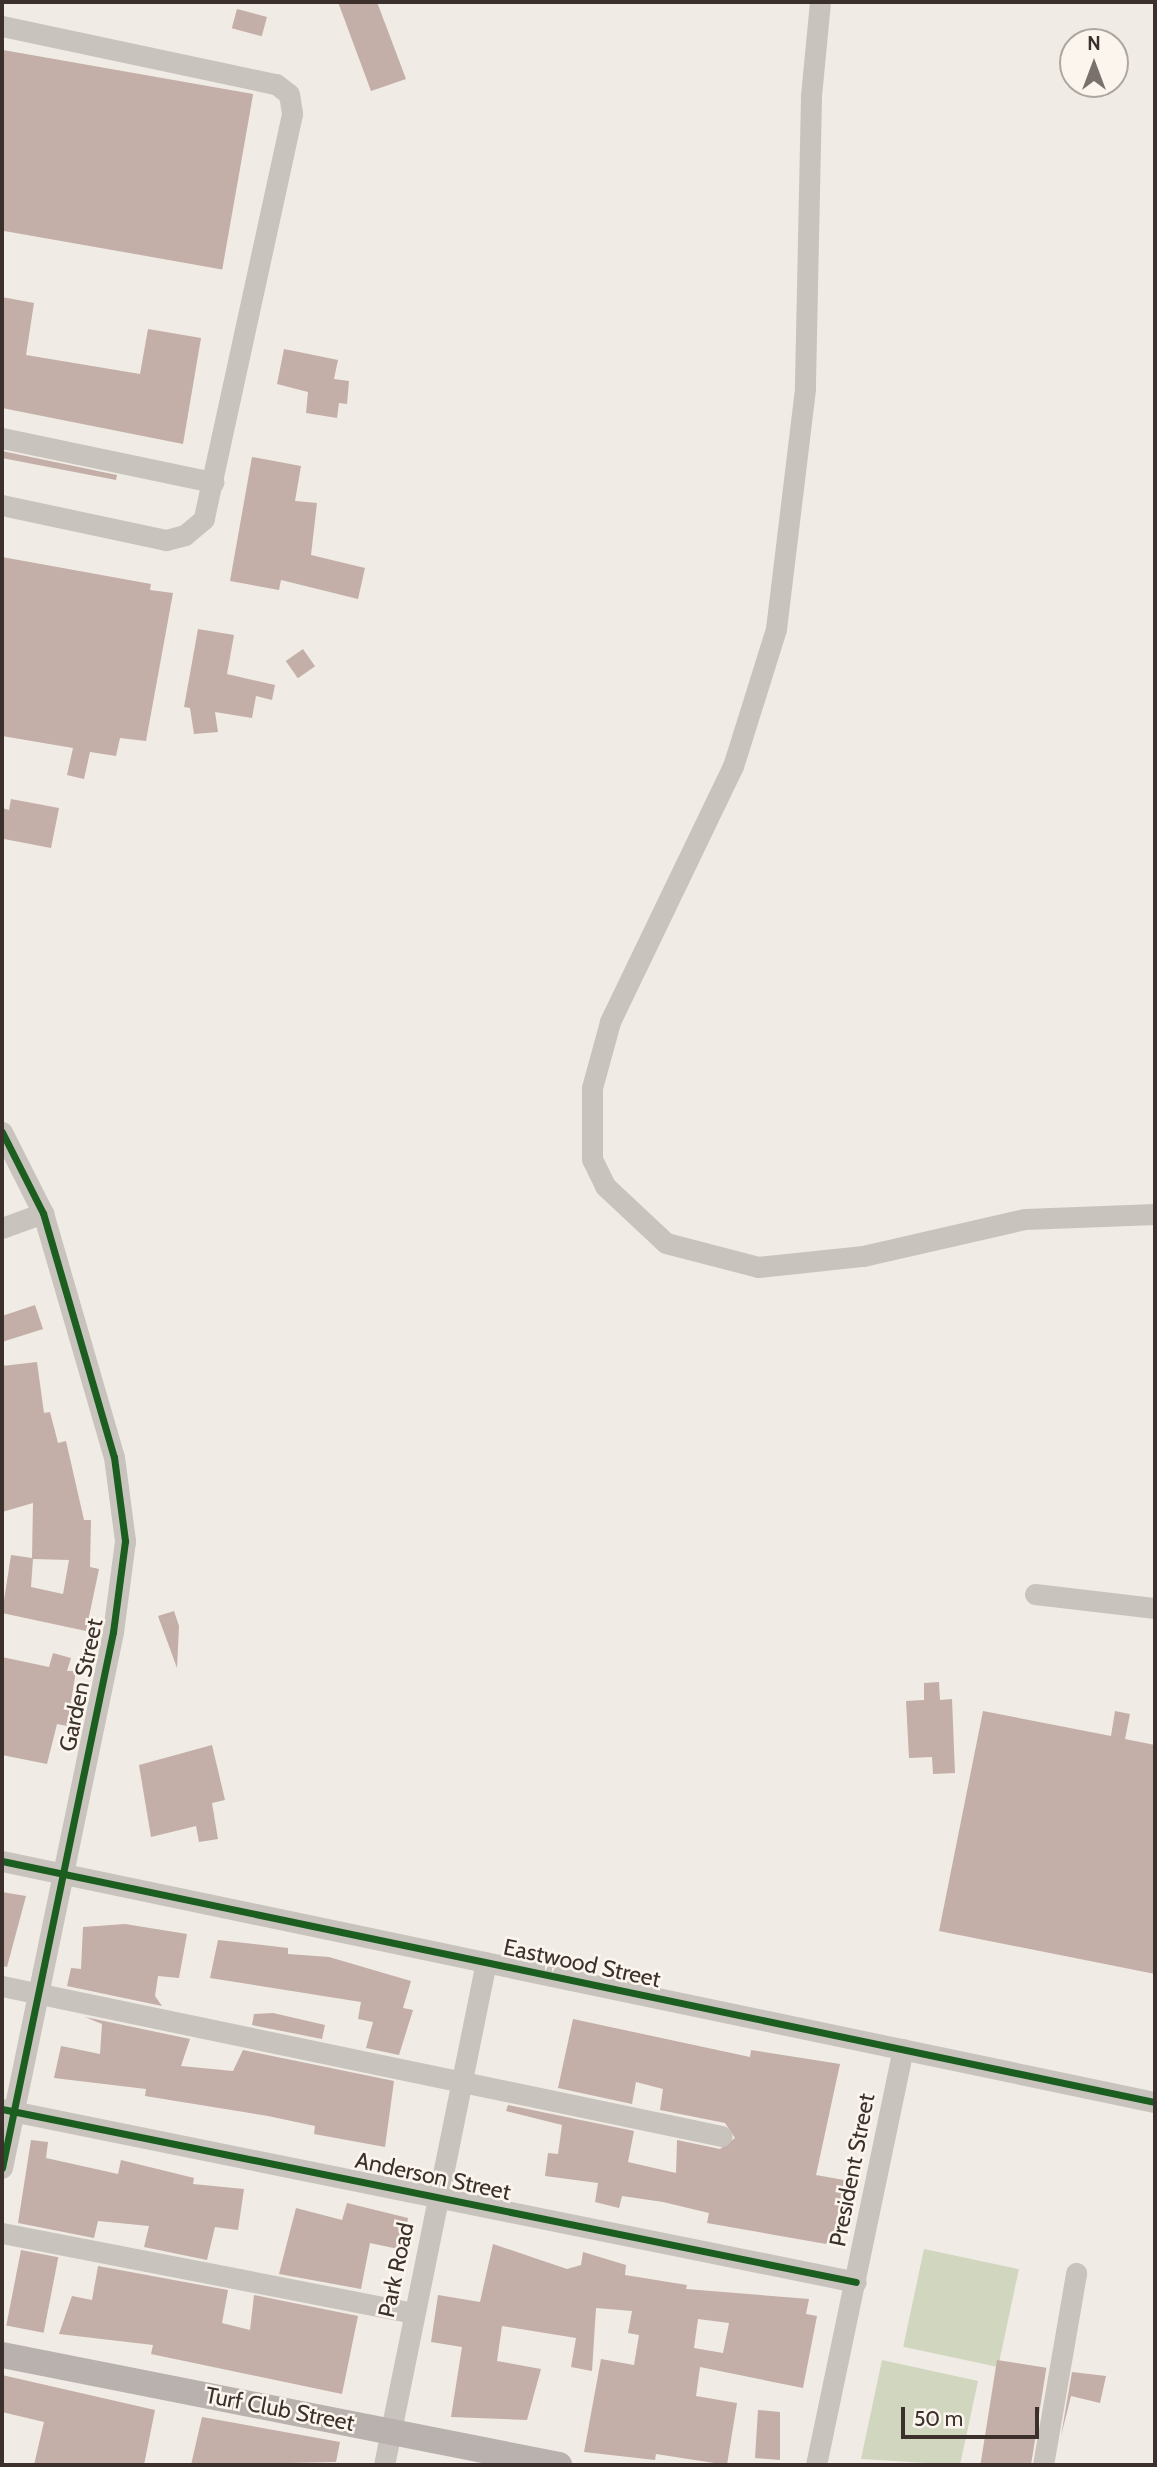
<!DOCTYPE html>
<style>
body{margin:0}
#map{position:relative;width:1157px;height:2467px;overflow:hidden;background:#f0ebe5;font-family:Cabin,sans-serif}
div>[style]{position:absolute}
.green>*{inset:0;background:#d1d6bf;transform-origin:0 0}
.building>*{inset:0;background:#c3afa7;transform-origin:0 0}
.minor>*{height:21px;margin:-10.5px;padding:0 10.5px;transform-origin:10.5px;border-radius:10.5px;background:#c9c3be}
.major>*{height:26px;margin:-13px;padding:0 13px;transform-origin:13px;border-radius:13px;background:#b8b1ad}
.cycleway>*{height:7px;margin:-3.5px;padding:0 3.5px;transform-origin:3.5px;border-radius:3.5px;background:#1b5e20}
span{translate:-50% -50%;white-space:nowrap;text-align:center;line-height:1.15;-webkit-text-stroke:5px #fbf5ee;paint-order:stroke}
.street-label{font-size:23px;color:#3b302b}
.frame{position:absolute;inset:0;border:4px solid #3b302b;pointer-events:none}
.north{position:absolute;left:1059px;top:28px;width:70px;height:70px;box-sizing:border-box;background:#fbf5ee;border:2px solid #aea6a0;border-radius:50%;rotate:0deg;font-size:19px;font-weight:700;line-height:28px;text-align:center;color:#3b302b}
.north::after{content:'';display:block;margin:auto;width:24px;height:32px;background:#7a716c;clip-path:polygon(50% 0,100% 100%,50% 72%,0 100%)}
.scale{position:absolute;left:901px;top:2407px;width:138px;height:32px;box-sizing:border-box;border:4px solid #3b302b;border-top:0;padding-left:9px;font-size:21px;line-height:24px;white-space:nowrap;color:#3b302b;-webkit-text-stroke:5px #fbf5ee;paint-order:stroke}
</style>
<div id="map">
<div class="green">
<i style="left:924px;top:2249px;width:97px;height:100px;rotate:12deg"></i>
<i style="clip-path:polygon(882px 2360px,978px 2381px,960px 2465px,861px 2459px)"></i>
</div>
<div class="building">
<i style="clip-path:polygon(338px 2px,377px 2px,406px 79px,371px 91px)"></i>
<i style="left:237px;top:9px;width:31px;height:20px;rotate:15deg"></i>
<i style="left:3px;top:50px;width:254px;height:178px;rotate:10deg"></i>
<i style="clip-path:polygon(2px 297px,34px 303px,26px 355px,140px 374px,148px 329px,201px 338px,183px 444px,2px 408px)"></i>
<i style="clip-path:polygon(284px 349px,338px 360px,334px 379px,349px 381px,347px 404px,339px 403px,337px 418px,306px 413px,308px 392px,277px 384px)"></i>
<i style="clip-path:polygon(2px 451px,117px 475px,116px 480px,2px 458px)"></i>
<i style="clip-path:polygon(252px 457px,301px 466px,295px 501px,317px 503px,311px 555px,365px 568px,358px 599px,281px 580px,279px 590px,230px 581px)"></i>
<i style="clip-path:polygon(2px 557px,151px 584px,150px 590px,173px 593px,146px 741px,120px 738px,116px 756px,90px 752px,84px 779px,67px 775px,73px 748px,2px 736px)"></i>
<i style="clip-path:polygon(198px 629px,234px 635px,227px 674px,275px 685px,272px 700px,256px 696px,252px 718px,215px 712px,218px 732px,194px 734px,190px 708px,184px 707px)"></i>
<i style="left:303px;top:649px;width:21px;height:21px;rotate:55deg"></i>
<i style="clip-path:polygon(11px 799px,59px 808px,51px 848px,4px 839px,2px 808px,9px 810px)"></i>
<i style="clip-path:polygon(35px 1305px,43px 1329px,2px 1342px,2px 1316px)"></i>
<i style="clip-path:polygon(evenodd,37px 1362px,44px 1413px,50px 1412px,58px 1443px,66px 1441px,84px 1520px,91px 1520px,90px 1567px,99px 1569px,86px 1631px,2px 1613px,11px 1555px,32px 1558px,33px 1503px,2px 1512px,2px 1366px,37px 1362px,33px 1559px,69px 1560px,63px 1594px,31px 1587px,33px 1559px)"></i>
<i style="clip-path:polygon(174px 1611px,179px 1626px,177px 1668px,158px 1616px)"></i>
<i style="clip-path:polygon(53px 1653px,71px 1658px,67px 1671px,76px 1671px,67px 1726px,57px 1724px,47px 1764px,2px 1755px,2px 1657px,49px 1667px)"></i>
<i style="clip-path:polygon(939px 1682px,940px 1700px,952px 1699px,955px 1773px,933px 1774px,932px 1757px,909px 1758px,906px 1701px,924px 1700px,924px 1683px)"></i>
<i style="clip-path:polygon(983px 1711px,1111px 1736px,1115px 1711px,1130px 1714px,1125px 1739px,1155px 1745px,1155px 1974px,939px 1931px)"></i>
<i style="clip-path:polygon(212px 1745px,225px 1800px,212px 1803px,218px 1839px,199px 1842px,196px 1826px,151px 1837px,139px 1765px)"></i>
<i style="clip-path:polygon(2px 1892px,26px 1896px,7px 1967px,2px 1966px)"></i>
<i style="clip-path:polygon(125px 1924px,187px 1934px,179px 1978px,158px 1976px,155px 1996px,162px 2006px,67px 1986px,71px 1968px,81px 1969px,83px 1927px)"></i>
<i style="clip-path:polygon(218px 1940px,288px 1948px,288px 1954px,329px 1957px,411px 1981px,403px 2008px,413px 2010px,399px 2055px,366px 2048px,373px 2022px,358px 2019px,361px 2002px,210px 1978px)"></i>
<i style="clip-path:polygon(273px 2013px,325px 2025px,322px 2039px,252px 2025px,254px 2014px)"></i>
<i style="clip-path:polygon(85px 2017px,190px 2039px,181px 2066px,233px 2071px,243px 2050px,394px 2081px,385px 2147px,314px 2134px,315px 2126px,268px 2116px,145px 2096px,146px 2089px,54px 2078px,61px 2046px,100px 2054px,102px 2024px)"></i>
<i style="clip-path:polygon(573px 2019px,750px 2057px,751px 2050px,840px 2064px,816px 2175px,844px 2180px,832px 2245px,707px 2223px,709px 2213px,663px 2202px,622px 2196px,619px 2208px,595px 2202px,598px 2183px,545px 2176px,548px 2153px,558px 2154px,562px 2125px,506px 2111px,508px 2105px,634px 2131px,628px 2162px,676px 2173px,677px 2140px,720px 2149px,735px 2138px,725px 2123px,660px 2110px,663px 2089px,636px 2082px,632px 2104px,558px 2088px)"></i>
<i style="clip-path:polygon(31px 2140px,48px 2142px,46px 2158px,118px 2174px,121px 2160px,194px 2178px,193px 2184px,244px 2189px,238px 2230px,215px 2227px,207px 2260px,144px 2247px,149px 2226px,98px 2221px,94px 2238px,18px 2223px)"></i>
<i style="clip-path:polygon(347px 2203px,408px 2218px,403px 2250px,370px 2243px,361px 2289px,279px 2274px,296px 2208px,342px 2220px)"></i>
<i style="clip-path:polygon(evenodd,493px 2244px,567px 2269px,581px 2265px,583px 2252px,626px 2265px,625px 2275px,687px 2285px,686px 2289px,809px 2299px,806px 2314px,817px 2316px,803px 2388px,700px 2367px,696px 2396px,737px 2403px,727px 2465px,656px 2454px,655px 2460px,584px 2452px,601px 2359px,634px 2365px,639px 2335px,628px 2333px,632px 2311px,596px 2308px,592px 2371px,571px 2367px,576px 2338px,502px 2326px,497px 2361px,541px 2369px,527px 2420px,451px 2417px,462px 2347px,431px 2342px,438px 2295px,480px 2302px,493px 2244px,698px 2319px,729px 2323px,723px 2353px,694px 2348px,698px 2319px)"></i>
<i style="left:21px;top:2250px;width:38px;height:77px;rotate:11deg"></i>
<i style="clip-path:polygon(98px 2266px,228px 2290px,222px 2323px,250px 2330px,254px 2295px,358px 2316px,342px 2394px,151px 2354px,153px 2345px,59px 2334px,72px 2296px,92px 2300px)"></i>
<i style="left:997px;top:2360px;width:50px;height:106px;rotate:9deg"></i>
<i style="clip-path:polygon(1072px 2372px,1106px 2376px,1100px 2403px,1071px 2396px,1061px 2436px)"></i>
<i style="clip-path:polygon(2px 2375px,155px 2410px,144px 2465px,34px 2465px,44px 2422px,2px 2412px)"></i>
<i style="clip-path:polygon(758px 2410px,780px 2412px,780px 2460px,755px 2458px)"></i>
<i style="clip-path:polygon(202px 2417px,340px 2442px,336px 2462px,191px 2465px)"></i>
</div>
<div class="minor">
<i style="left:820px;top:2px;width:94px;rotate:95.5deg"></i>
<i style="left:811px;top:96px;width:293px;rotate:91.2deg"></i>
<i style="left:805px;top:389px;width:242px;rotate:96.9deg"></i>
<i style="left:776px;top:629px;width:144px;rotate:107.4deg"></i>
<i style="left:733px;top:766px;width:284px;rotate:115.7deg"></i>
<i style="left:610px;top:1022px;width:68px;rotate:105.3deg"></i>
<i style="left:592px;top:1088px;width:71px;rotate:90deg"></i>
<i style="left:592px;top:1159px;width:30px;rotate:64deg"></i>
<i style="left:605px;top:1186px;width:83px;rotate:43.1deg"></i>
<i style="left:666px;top:1243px;width:95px;rotate:14.6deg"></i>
<i style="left:758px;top:1267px;width:106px;rotate:-6deg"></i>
<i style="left:863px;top:1256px;width:166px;rotate:-12.9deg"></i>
<i style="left:1025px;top:1219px;width:130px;rotate:-2.2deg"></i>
<i style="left:2px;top:26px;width:280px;rotate:12deg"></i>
<i style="left:276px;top:84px;width:16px;rotate:38deg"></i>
<i style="left:289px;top:94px;width:20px;rotate:81deg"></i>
<i style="left:292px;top:114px;width:414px;rotate:102.3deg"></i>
<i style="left:204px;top:519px;width:25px;rotate:140deg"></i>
<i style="left:185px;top:535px;width:20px;rotate:165deg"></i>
<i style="left:166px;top:540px;width:168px;rotate:-168deg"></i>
<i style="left:2px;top:438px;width:216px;rotate:11.8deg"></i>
<i style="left:2px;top:1132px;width:91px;rotate:63.2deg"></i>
<i style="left:43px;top:1213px;width:254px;rotate:73.8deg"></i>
<i style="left:114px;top:1457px;width:85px;rotate:82.5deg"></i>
<i style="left:125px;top:1541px;width:92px;rotate:97.5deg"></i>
<i style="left:113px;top:1632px;width:547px;rotate:101.7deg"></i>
<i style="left:2px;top:1228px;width:44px;rotate:-20.1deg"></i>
<i style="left:1035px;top:1594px;width:121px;rotate:6.7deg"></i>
<i style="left:2px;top:1861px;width:1178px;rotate:11.81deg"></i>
<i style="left:2px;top:1986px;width:735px;rotate:11.77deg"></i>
<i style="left:2px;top:2109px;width:871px;rotate:11.45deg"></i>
<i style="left:2px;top:2233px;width:419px;rotate:11deg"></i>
<i style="left:384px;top:2465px;width:513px;rotate:-78.54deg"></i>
<i style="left:816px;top:2465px;width:425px;rotate:-78.2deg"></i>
<i style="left:1043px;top:2465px;width:195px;rotate:-80.2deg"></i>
</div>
<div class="major">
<i style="left:2px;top:2355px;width:568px;rotate:11.17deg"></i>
</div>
<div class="cycleway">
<i style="left:2px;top:1132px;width:91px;rotate:63.2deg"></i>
<i style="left:43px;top:1213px;width:254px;rotate:73.8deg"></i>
<i style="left:114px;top:1457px;width:85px;rotate:82.5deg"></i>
<i style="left:125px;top:1541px;width:92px;rotate:97.5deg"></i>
<i style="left:113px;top:1632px;width:547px;rotate:101.7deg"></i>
<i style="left:2px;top:1861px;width:1178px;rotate:11.81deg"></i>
<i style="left:2px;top:2109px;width:871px;rotate:11.45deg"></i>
</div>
<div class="street-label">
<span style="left:81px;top:1685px;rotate:-78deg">Garden Street</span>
<span style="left:582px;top:1963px;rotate:12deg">Eastwood Street</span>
<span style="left:852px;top:2170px;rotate:-79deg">President Street</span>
<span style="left:433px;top:2176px;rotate:12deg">Anderson Street</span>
<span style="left:396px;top:2270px;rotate:-78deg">Park Road</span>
<span style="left:280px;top:2409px;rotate:11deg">Turf Club Street</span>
</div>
<div class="frame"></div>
<div class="north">N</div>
<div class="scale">50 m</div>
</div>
